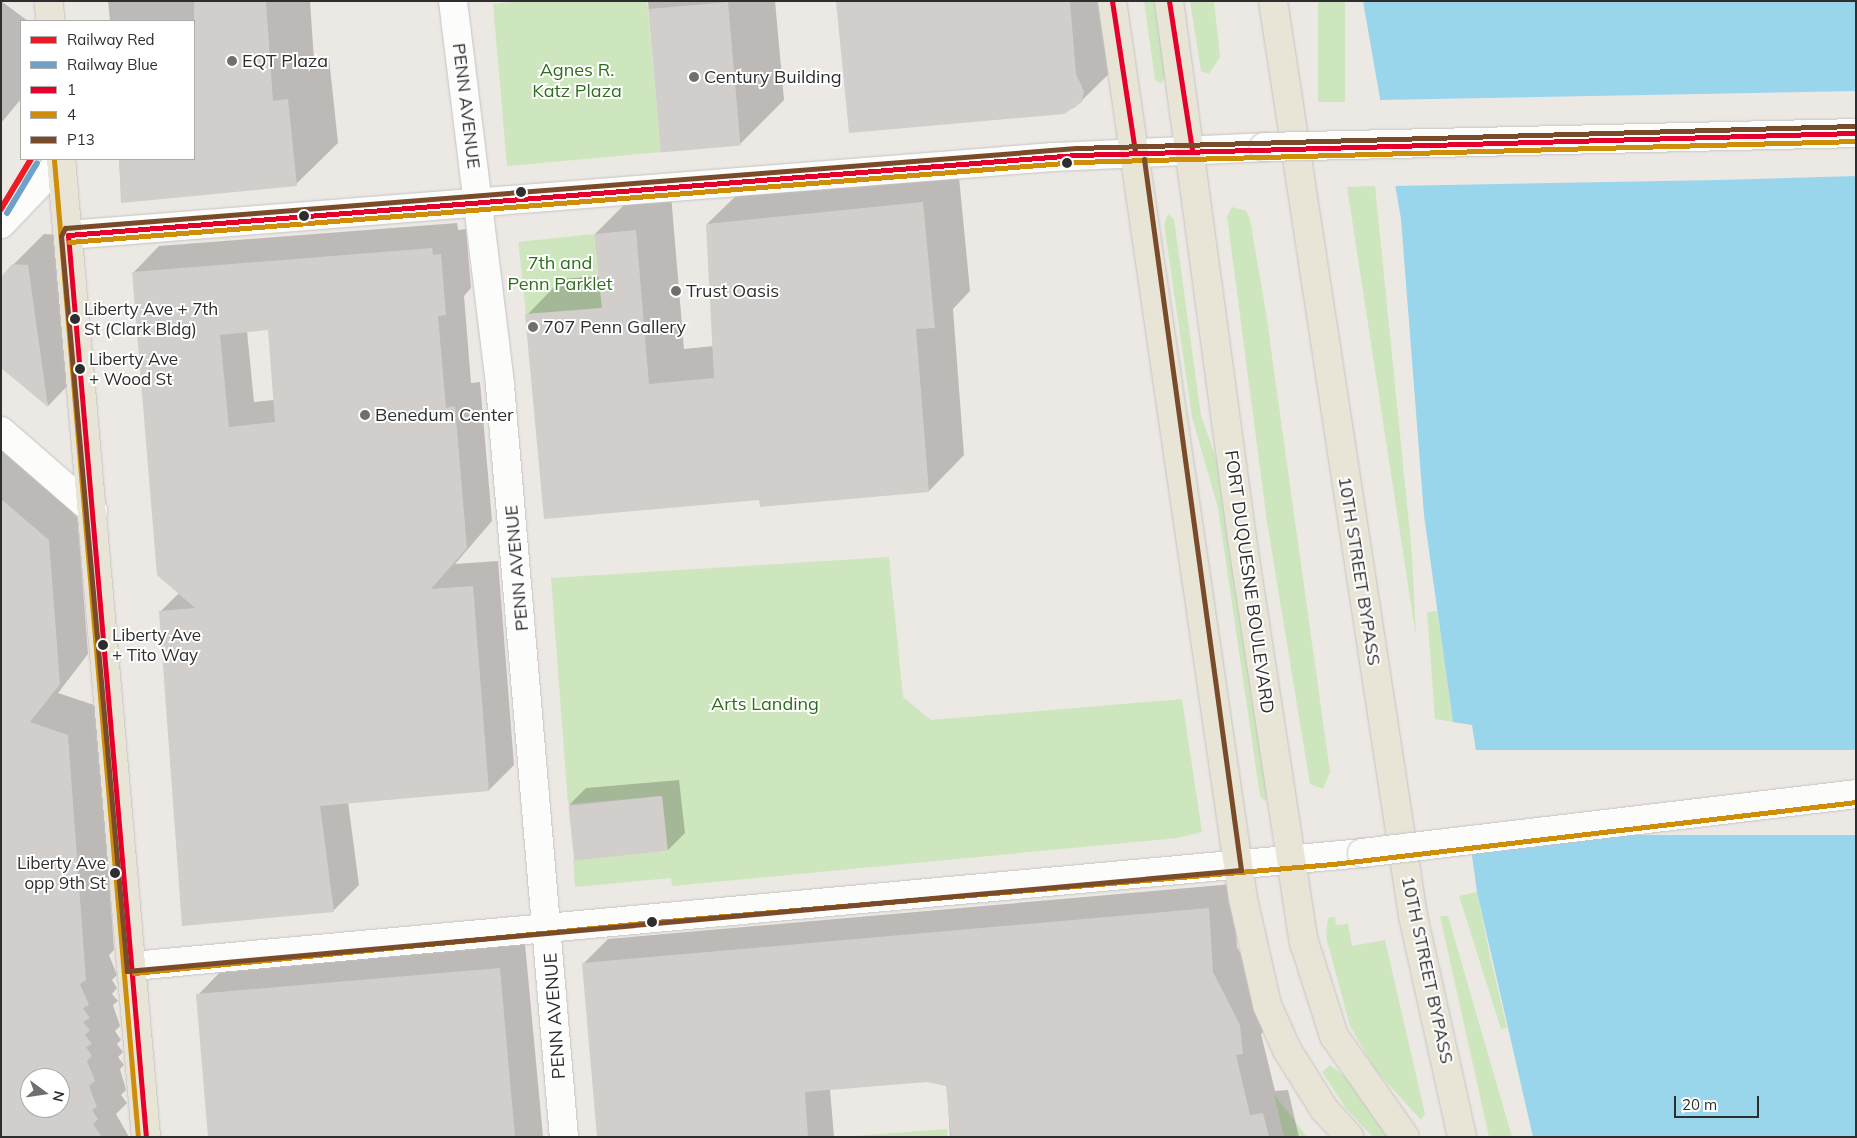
<!DOCTYPE html>
<style>
body{margin:0}
#map{position:relative;width:1857px;height:1138px;overflow:hidden;background:#ece8e4;font-family:Mulish,sans-serif}
div>[style]{position:absolute}
.green>*{inset:0;background:#cee6be;transform-origin:0 0}
.water>*{inset:0;background:#99d6ec}
.pier>*{inset:0;background:#ece8e4;transform-origin:0 0}
.shadow>*{inset:0;background:#0003}
.building>*{inset:0;background:#d1cecb;transform-origin:0 0}
.roads{filter:drop-shadow(0 0 1px #c5c4c5) drop-shadow(0 0 1px #c5c4c5)}
.secondary>*{height:28px;margin:-14px;padding:0 14px;transform-origin:14px;border-radius:14px;background:#fcfcfb}
.primary>*{height:28px;margin:-14px;padding:0 14px;transform-origin:14px;border-radius:14px;background:#e8e4d6}
.bridges{filter:drop-shadow(0 0 1px #c5c4c5) drop-shadow(0 0 1px #c5c4c5)}
.secondary-bridge>*{height:28px;margin:-14px;padding:0 14px;transform-origin:14px;border-radius:14px;background:#fcfcfb}
.bus-1>*{height:5px;margin:-2.5px;padding:0 2.5px;transform-origin:2.5px;border-radius:2.5px;background:#e4002b}
.bus-2>*{height:5px;margin:-2.5px;padding:0 2.5px;transform-origin:2.5px;border-radius:2.5px;background:#cf8e09}
.bus-3>*{height:5px;margin:-2.5px;padding:0 2.5px;transform-origin:2.5px;border-radius:2.5px;background:#7a4b2a}
.rail-1>*{height:6px;margin:-3px;padding:0 3px;transform-origin:3px;border-radius:3px;background:#ec1b24}
.rail-2>*{height:6px;margin:-3px;padding:0 3px;transform-origin:3px;border-radius:3px;background:#6ca2c9}
.dots>*{width:14px;height:14px;translate:-50% -50%;box-sizing:border-box;border:2px solid #fff;border-radius:50%}
span{translate:-50% -50%;white-space:nowrap;text-align:center;line-height:1.15;-webkit-text-stroke:4px #fff;paint-order:stroke}
.bus-label{font-size:17px;color:#2e2e2e}
.left{translate:0 -50%;text-align:left}
.right{translate:-100% -50%;text-align:right}
.poi-label{font-size:18px;color:#2e2e2e}
.park-label{font-size:18px;color:#2c6e1b}
.street-label{font-size:18px;color:#2e2e2e}
.frame{position:absolute;inset:0;border:2px solid #2e2e2e;pointer-events:none}
.legend{position:absolute;left:20px;top:20px;width:175px;height:140px;box-sizing:border-box;background:#fff;border:1px solid #ababab;margin:0;padding:6px 9px;list-style:none;font-size:15px;color:#2e2e2e}
.legend li{display:flex;align-items:center;gap:10px;height:25px}
.legend b{width:25px;border:1px solid #ababab}
.north{position:absolute;left:20px;top:1068px;width:50px;height:50px;box-sizing:border-box;background:#fff;border:1px solid #ababab;border-radius:50%;rotate:104deg;font-size:14px;font-weight:700;line-height:20px;text-align:center;color:#2e2e2e}
.north::after{content:'';display:block;margin:auto;width:18px;height:22px;background:#706f6e;clip-path:polygon(50% 0,100% 100%,50% 72%,0 100%)}
.scale{position:absolute;left:1674px;top:1096px;width:85px;height:22px;box-sizing:border-box;border:2px solid #2e2e2e;border-top:0;padding-left:6px;font-size:15px;line-height:18px;white-space:nowrap;color:#2e2e2e;-webkit-text-stroke:4px #fff;paint-order:stroke}
</style>
<div id="map">
<div class="green">
<i style="clip-path:polygon(517px 1px,647px 1px,661px 152px,507px 166px,493px 4px)"></i>
<i style="clip-path:polygon(1144px 1px,1154px 1px,1165px 76px,1161px 84px,1155px 80px)"></i>
<i style="clip-path:polygon(1190px 1px,1214px 1px,1220px 57px,1209px 74px,1201px 71px)"></i>
<i style="left:1318px;top:1px;width:27px;height:101px"></i>
<i style="clip-path:polygon(1375px 186px,1412px 554px,1416px 637px,1347px 187px)"></i>
<i style="clip-path:polygon(1232px 207px,1246px 211px,1250px 219px,1266px 313px,1330px 772px,1323px 789px,1310px 784px,1267px 522px,1227px 216px)"></i>
<i style="clip-path:polygon(1168px 214px,1174px 219px,1201px 416px,1222px 475px,1269px 798px,1265px 801px,1260px 796px,1218px 508px,1192px 417px,1164px 224px)"></i>
<i style="left:594px;top:234px;width:74px;height:76px;rotate:84deg"></i>
<i style="clip-path:polygon(889px 557px,903px 697px,931px 720px,1182px 699px,1202px 832px,1178px 838px,672px 886px,671px 878px,575px 887px,573px 859px,668px 851px,662px 796px,568px 804px,551px 578px)"></i>
<i style="clip-path:polygon(1437px 611px,1445px 664px,1453px 722px,1435px 719px,1427px 612px)"></i>
<i style="clip-path:polygon(1477px 892px,1490px 956px,1507px 1028px,1501px 1029px,1459px 896px)"></i>
<i style="clip-path:polygon(1440px 916px,1448px 916px,1512px 1137px,1489px 1137px)"></i>
<i style="clip-path:polygon(1335px 917px,1336px 925px,1348px 924px,1352px 946px,1385px 940px,1425px 1114px,1421px 1120px,1376px 1071px,1350px 1026px,1326px 937px,1328px 918px)"></i>
<i style="clip-path:polygon(1330px 1065px,1346px 1077px,1393px 1137px,1373px 1137px,1347px 1110px,1322px 1072px)"></i>
<i style="clip-path:polygon(1274px 1094px,1307px 1137px,1284px 1137px)"></i>
<i style="clip-path:polygon(947px 1129px,948px 1137px,853px 1136px)"></i>
</div>
<div class="water">
<i style="clip-path:polygon(1363px 1px,1856px 1px,1856px 1137px,1533px 1137px,1477px 892px,1460px 767px,1478px 764px,1472px 725px,1453px 722px,1424px 515px,1401px 219px)"></i>
</div>
<div class="pier">
<i style="clip-path:polygon(1856px 91px,1856px 176px,1719px 180px,1393px 186px,1380px 100px)"></i>
<i style="left:1856px;top:750px;width:85px;height:398px;rotate:90deg"></i>
</div>
<div class="shadow">
<i style="clip-path:polygon(1px 1px,28px 21px,21px 21px,21px 99px,1px 123px)"></i>
<i style="clip-path:polygon(108px 1px,310px 1px,314px 60px,329px 58px,338px 143px,296px 184px,122px 202px,119px 159px,194px 159px,194px 21px,110px 21px)"></i>
<i style="clip-path:polygon(648px 1px,775px 1px,784px 100px,740px 144px,662px 151px)"></i>
<i style="clip-path:polygon(839px 1px,1117px 1px,1118px 65px,1074px 108px,850px 132px)"></i>
<i style="clip-path:polygon(958px 167px,970px 291px,953px 309px,964px 455px,929px 491px,761px 499px,527px 315px,562px 279px,600px 276px,595px 234px,631px 198px,671px 195px,684px 349px,714px 346px,707px 224px,743px 189px)"></i>
<i style="clip-path:polygon(evenodd,457px 223px,458px 230px,466px 229px,471px 288px,464px 296px,471px 383px,480px 382px,492px 521px,455px 564px,498px 561px,514px 765px,489px 790px,348px 802px,359px 885px,333px 911px,160px 612px,179px 593px,134px 272px,159px 246px,457px 223px,269px 329px,274px 400px,254px 402px,247px 331px,269px 329px)"></i>
<i style="clip-path:polygon(44px 234px,59px 235px,78px 375px,48px 406px,13px 265px)"></i>
<i style="clip-path:polygon(evenodd,1px 446px,77px 511px,88px 654px,58px 693px,97px 706px,114px 950px,109px 955px,117px 975px,112px 980px,117px 988px,112px 994px,118px 1001px,113px 1005px,120px 1026px,115px 1031px,121px 1040px,117px 1044px,123px 1052px,118px 1057px,124px 1065px,120px 1069px,126px 1090px,121px 1095px,127px 1103px,116px 1114px,129px 1137px,1px 1137px,1px 446px,30px 1078px,60px 1078px,60px 1108px,30px 1108px,30px 1078px)"></i>
<i style="clip-path:polygon(679px 780px,685px 833px,668px 850px,569px 805px,586px 788px)"></i>
<i style="clip-path:polygon(1233px 884px,1237px 947px,1262px 992px,1267px 1028px,1261px 1034px,1275px 1091px,1288px 1090px,1299px 1137px,950px 1137px,947px 1085px,927px 1081px,830px 1089px,834px 1137px,598px 1137px,583px 964px,608px 939px)"></i>
<i style="clip-path:polygon(525px 944px,543px 1137px,209px 1137px,198px 995px,222px 970px)"></i>
</div>
<div class="building">
<i style="clip-path:polygon(194px 1px,266px 1px,273px 101px,288px 99px,297px 186px,121px 203px,119px 159px,194px 159px)"></i>
<i style="clip-path:polygon(836px 1px,1070px 1px,1076px 74px,1084px 91px,1082px 102px,1064px 114px,849px 133px)"></i>
<i style="left:728px;top:2px;width:144px;height:80px;rotate:85deg"></i>
<i style="clip-path:polygon(923px 202px,935px 328px,916px 329px,929px 492px,760px 507px,759px 500px,544px 519px,525px 314px,602px 308px,594px 234px,636px 230px,649px 384px,714px 378px,706px 224px)"></i>
<i style="clip-path:polygon(evenodd,432px 248px,433px 255px,441px 254px,446px 315px,438px 316px,446px 408px,455px 406px,467px 548px,431px 589px,473px 586px,489px 791px,320px 806px,334px 912px,182px 926px,159px 611px,195px 608px,157px 575px,132px 272px,432px 248px,268px 330px,275px 422px,229px 427px,220px 335px,268px 330px)"></i>
<i style="clip-path:polygon(12px 264px,28px 265px,48px 407px,1px 368px,1px 277px)"></i>
<i style="clip-path:polygon(evenodd,1px 499px,49px 540px,60px 684px,30px 722px,68px 735px,86px 980px,80px 984px,89px 1005px,83px 1008px,90px 1018px,83px 1022px,90px 1030px,85px 1035px,92px 1044px,86px 1047px,92px 1056px,87px 1061px,95px 1081px,89px 1086px,97px 1107px,92px 1110px,98px 1119px,93px 1124px,102px 1137px,1px 1137px,1px 499px,30px 1078px,60px 1078px,60px 1108px,30px 1108px,30px 1078px)"></i>
<i style="left:662px;top:796px;width:55px;height:94px;rotate:84deg"></i>
<i style="clip-path:polygon(1209px 908px,1213px 972px,1240px 1025px,1243px 1054px,1236px 1055px,1250px 1115px,1263px 1113px,1269px 1137px,951px 1137px,946px 1086px,927px 1082px,805px 1092px,808px 1137px,597px 1137px,582px 963px)"></i>
<i style="clip-path:polygon(500px 968px,515px 1137px,208px 1137px,196px 994px)"></i>
</div>
<div class="roads">
<div class="secondary">
<i style="left:453px;top:1px;width:387px;rotate:83deg"></i>
<i style="left:500px;top:385px;width:755px;rotate:85.14deg"></i>
<i style="left:1px;top:224px;width:87px;rotate:-46.4deg"></i>
<i style="left:68px;top:235px;width:988px;rotate:-4.53deg"></i>
<i style="left:1053px;top:157px;width:211px;rotate:-2.7deg"></i>
<i style="left:1px;top:431px;width:122px;rotate:41deg"></i>
<i style="left:133px;top:966px;width:1234px;rotate:-5.25deg"></i>
</div>
<div class="primary">
<i style="left:49px;top:1px;width:20px;rotate:87deg"></i>
<i style="left:1112px;top:1px;width:908px;rotate:81.7deg"></i>
<i style="left:1243px;top:899px;width:109px;rotate:77.2deg"></i>
<i style="left:1267px;top:1005px;width:49px;rotate:66deg"></i>
<i style="left:1287px;top:1050px;width:70px;rotate:57.9deg"></i>
<i style="left:1324px;top:1109px;width:38px;rotate:48deg"></i>
<i style="left:1169px;top:1px;width:543px;rotate:82.27deg"></i>
<i style="left:1242px;top:539px;width:408px;rotate:81.3deg"></i>
<i style="left:1304px;top:942px;width:99px;rotate:72.3deg"></i>
<i style="left:1334px;top:1036px;width:123px;rotate:54.9deg"></i>
<i style="left:1273px;top:1px;width:926px;rotate:81.3deg"></i>
<i style="left:1413px;top:916px;width:226px;rotate:77.5deg"></i>
<i style="left:61px;top:159px;width:982px;rotate:85.03deg"></i>
</div>
</div>
<div class="bridges">
<div class="secondary-bridge">
<i style="left:1264px;top:147px;width:592px;rotate:-1.35deg"></i>
<i style="left:1362px;top:853px;width:498px;rotate:-6.8deg"></i>
</div>
</div>
<div class="bus-1">
<i style="left:1112px;top:1px;width:153px;rotate:81.3deg"></i>
<i style="left:1169px;top:1px;width:151px;rotate:81.2deg"></i>
<i style="left:68px;top:235px;width:1011px;rotate:-4.54deg"></i>
<i style="left:1076px;top:155px;width:780px;rotate:-1.62deg"></i>
<i style="left:68px;top:235px;width:905px;rotate:85.06deg"></i>
</div>
<div class="bus-2">
<i style="left:54px;top:160px;width:981px;rotate:85.09deg"></i>
<i style="left:69px;top:242px;width:1010px;rotate:-4.54deg"></i>
<i style="left:1076px;top:162px;width:780px;rotate:-1.54deg"></i>
<i style="left:134px;top:973px;width:511px;rotate:-5.61deg"></i>
<i style="left:643px;top:923px;width:693px;rotate:-4.89deg"></i>
<i style="left:1333px;top:864px;width:527px;rotate:-6.76deg"></i>
</div>
<div class="bus-3">
<i style="left:1144px;top:159px;width:718px;rotate:82.23deg"></i>
<i style="left:1241px;top:870px;width:1119px;rotate:174.82deg"></i>
<i style="left:127px;top:971px;width:738px;rotate:-95.13deg"></i>
<i style="left:61px;top:236px;width:9px;rotate:-63deg"></i>
<i style="left:65px;top:228px;width:1014px;rotate:-4.52deg"></i>
<i style="left:1076px;top:148px;width:780px;rotate:-1.62deg"></i>
</div>
<div class="rail-1">
<i style="left:1px;top:209px;width:58px;rotate:-59deg"></i>
</div>
<div class="rail-2">
<i style="left:7px;top:213px;width:58px;rotate:-59deg"></i>
</div>
<div class="dots">
<i style="left:232px;top:61px;background:#706f6e"></i>
<i style="left:694px;top:77px;background:#706f6e"></i>
<i style="left:1067px;top:163px;background:#2e2e2e"></i>
<i style="left:521px;top:192px;background:#2e2e2e"></i>
<i style="left:304px;top:216px;background:#2e2e2e"></i>
<i style="left:676px;top:291px;background:#706f6e"></i>
<i style="left:75px;top:319px;background:#2e2e2e"></i>
<i style="left:533px;top:327px;background:#706f6e"></i>
<i style="left:80px;top:369px;background:#2e2e2e"></i>
<i style="left:365px;top:415px;background:#706f6e"></i>
<i style="left:103px;top:645px;background:#2e2e2e"></i>
<i style="left:115px;top:873px;background:#2e2e2e"></i>
<i style="left:652px;top:922px;background:#2e2e2e"></i>
</div>
<div class="bus-label">
<span class="left" style="left:84px;top:319px">Liberty Ave + 7th<br>St (Clark Bldg)</span>
<span class="left" style="left:89px;top:369px">Liberty Ave<br>+ Wood St</span>
<span class="left" style="left:112px;top:645px">Liberty Ave<br>+ Tito Way</span>
<span class="right" style="left:106px;top:873px">Liberty Ave<br>opp 9th St</span>
</div>
<div class="poi-label">
<span class="left" style="left:242px;top:61px">EQT Plaza</span>
<span class="left" style="left:704px;top:77px">Century Building</span>
<span class="left" style="left:686px;top:291px">Trust Oasis</span>
<span class="left" style="left:543px;top:327px">707 Penn Gallery</span>
<span class="left" style="left:375px;top:415px">Benedum Center</span>
</div>
<div class="park-label">
<span style="left:577px;top:81px">Agnes R.<br>Katz Plaza</span>
<span style="left:560px;top:274px">7th and<br>Penn Parklet</span>
<span style="left:765px;top:704px">Arts Landing</span>
</div>
<div class="street-label">
<span style="left:466px;top:106px;rotate:83deg">PENN AVENUE</span>
<span style="left:517px;top:568px;rotate:-95deg">PENN AVENUE</span>
<span style="left:1359px;top:571px;rotate:81deg">10TH STREET BYPASS</span>
<span style="left:1249px;top:582px;rotate:82deg">FORT DUQUESNE BOULEVARD</span>
<span style="left:1427px;top:970px;rotate:78deg">10TH STREET BYPASS</span>
<span style="left:555px;top:1016px;rotate:-94deg">PENN AVENUE</span>
</div>
<div class="frame"></div>
<ul class="legend">
<li><b style="height:6px;background:#ec1b24"></b>Railway Red</li>
<li><b style="height:6px;background:#6ca2c9"></b>Railway Blue</li>
<li><b style="height:6px;background:#e4002b"></b>1</li>
<li><b style="height:6px;background:#cf8e09"></b>4</li>
<li><b style="height:6px;background:#7a4b2a"></b>P13</li>
</ul>
<div class="north">N</div>
<div class="scale">20 m</div>
</div>
